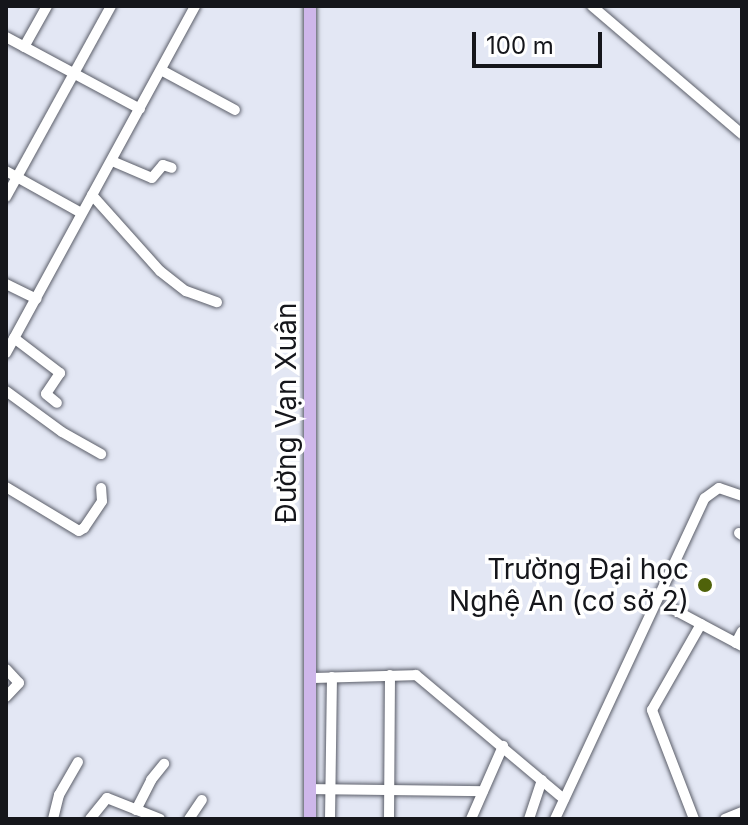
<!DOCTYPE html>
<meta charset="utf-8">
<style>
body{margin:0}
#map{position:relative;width:748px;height:825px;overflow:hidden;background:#e3e7f4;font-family:Inter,sans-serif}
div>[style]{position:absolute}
.roads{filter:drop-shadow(0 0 2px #5b5e69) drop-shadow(0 0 2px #5b5e69)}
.minor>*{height:10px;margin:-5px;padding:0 5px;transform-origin:5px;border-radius:5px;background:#fff}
.major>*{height:12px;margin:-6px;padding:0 6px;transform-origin:6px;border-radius:6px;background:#ceb7ea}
.dots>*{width:22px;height:22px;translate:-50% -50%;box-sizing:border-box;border:4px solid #fff;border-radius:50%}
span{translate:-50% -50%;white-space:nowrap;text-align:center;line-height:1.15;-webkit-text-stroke:7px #fff;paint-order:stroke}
.street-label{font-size:28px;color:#15161b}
.poi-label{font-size:28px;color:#15161b}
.right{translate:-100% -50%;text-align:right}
.frame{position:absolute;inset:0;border:8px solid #15161b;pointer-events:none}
.scale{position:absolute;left:472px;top:32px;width:130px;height:36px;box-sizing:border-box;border:4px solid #15161b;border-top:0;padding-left:10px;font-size:24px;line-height:28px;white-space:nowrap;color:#15161b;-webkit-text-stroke:6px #fff;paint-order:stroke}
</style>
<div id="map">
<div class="roads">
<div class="minor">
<i style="left:592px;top:6px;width:197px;rotate:40.5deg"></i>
<i style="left:6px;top:37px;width:152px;rotate:28.2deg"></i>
<i style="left:24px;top:47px;width:47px;rotate:-60.7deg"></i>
<i style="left:161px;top:70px;width:84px;rotate:28.4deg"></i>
<i style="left:112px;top:161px;width:43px;rotate:23deg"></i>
<i style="left:152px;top:178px;width:17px;rotate:-50deg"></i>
<i style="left:163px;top:165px;width:9px;rotate:18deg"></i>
<i style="left:6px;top:171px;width:86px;rotate:29.2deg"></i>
<i style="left:92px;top:195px;width:102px;rotate:48.2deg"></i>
<i style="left:160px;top:271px;width:33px;rotate:38deg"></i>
<i style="left:186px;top:291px;width:33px;rotate:20deg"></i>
<i style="left:6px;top:197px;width:218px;rotate:-61.2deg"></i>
<i style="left:6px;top:284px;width:34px;rotate:26deg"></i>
<i style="left:14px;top:338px;width:58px;rotate:37.3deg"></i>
<i style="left:60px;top:373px;width:25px;rotate:124deg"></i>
<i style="left:46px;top:394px;width:14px;rotate:39deg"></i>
<i style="left:6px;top:353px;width:395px;rotate:-61.4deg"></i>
<i style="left:6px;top:391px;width:69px;rotate:36.2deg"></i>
<i style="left:62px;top:432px;width:45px;rotate:29.4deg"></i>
<i style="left:6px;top:487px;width:85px;rotate:31.1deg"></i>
<i style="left:79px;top:531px;width:6px;rotate:-31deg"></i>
<i style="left:84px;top:528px;width:32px;rotate:-56deg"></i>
<i style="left:102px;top:501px;width:13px;rotate:-94deg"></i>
<i style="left:739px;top:533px;width:4px;rotate:34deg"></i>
<i style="left:669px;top:607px;width:83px;rotate:28.1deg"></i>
<i style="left:736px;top:643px;width:13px;rotate:-63deg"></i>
<i style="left:6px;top:669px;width:19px;rotate:47deg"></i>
<i style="left:19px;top:683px;width:19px;rotate:133deg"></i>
<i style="left:310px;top:678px;width:106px;rotate:-1.6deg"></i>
<i style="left:416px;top:675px;width:193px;rotate:40deg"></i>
<i style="left:310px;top:789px;width:173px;rotate:0.7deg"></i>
<i style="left:136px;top:810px;width:34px;rotate:-63deg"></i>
<i style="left:151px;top:780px;width:21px;rotate:-51deg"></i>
<i style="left:53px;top:819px;width:25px;rotate:-76deg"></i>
<i style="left:59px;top:795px;width:38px;rotate:-60deg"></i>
<i style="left:90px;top:819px;width:27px;rotate:-51deg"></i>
<i style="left:107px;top:798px;width:57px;rotate:21.6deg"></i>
<i style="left:189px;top:819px;width:23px;rotate:-56deg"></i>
<i style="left:330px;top:819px;width:142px;rotate:-89.2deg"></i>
<i style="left:389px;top:819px;width:144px;rotate:-89.6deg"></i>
<i style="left:471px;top:819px;width:80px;rotate:-66.3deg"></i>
<i style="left:529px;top:819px;width:41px;rotate:-71.6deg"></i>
<i style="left:555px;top:819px;width:354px;rotate:-65deg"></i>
<i style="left:705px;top:498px;width:17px;rotate:-36deg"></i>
<i style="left:719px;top:488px;width:24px;rotate:19deg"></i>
<i style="left:694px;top:819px;width:117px;rotate:-111.1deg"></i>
<i style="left:652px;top:710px;width:99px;rotate:-60.3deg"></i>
<i style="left:725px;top:819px;width:18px;rotate:-22deg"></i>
</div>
<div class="major">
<i style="left:310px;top:6px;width:813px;rotate:90deg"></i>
</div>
</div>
<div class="dots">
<i style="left:705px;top:585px;background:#4f620a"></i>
</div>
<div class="street-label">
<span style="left:286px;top:413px;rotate:-90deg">Đường Vạn Xuân</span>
</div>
<div class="poi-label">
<span class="right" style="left:689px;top:585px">Trường Đại học<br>Nghệ An (cơ sở 2)</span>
</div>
<div class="frame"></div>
<div class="scale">100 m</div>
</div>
